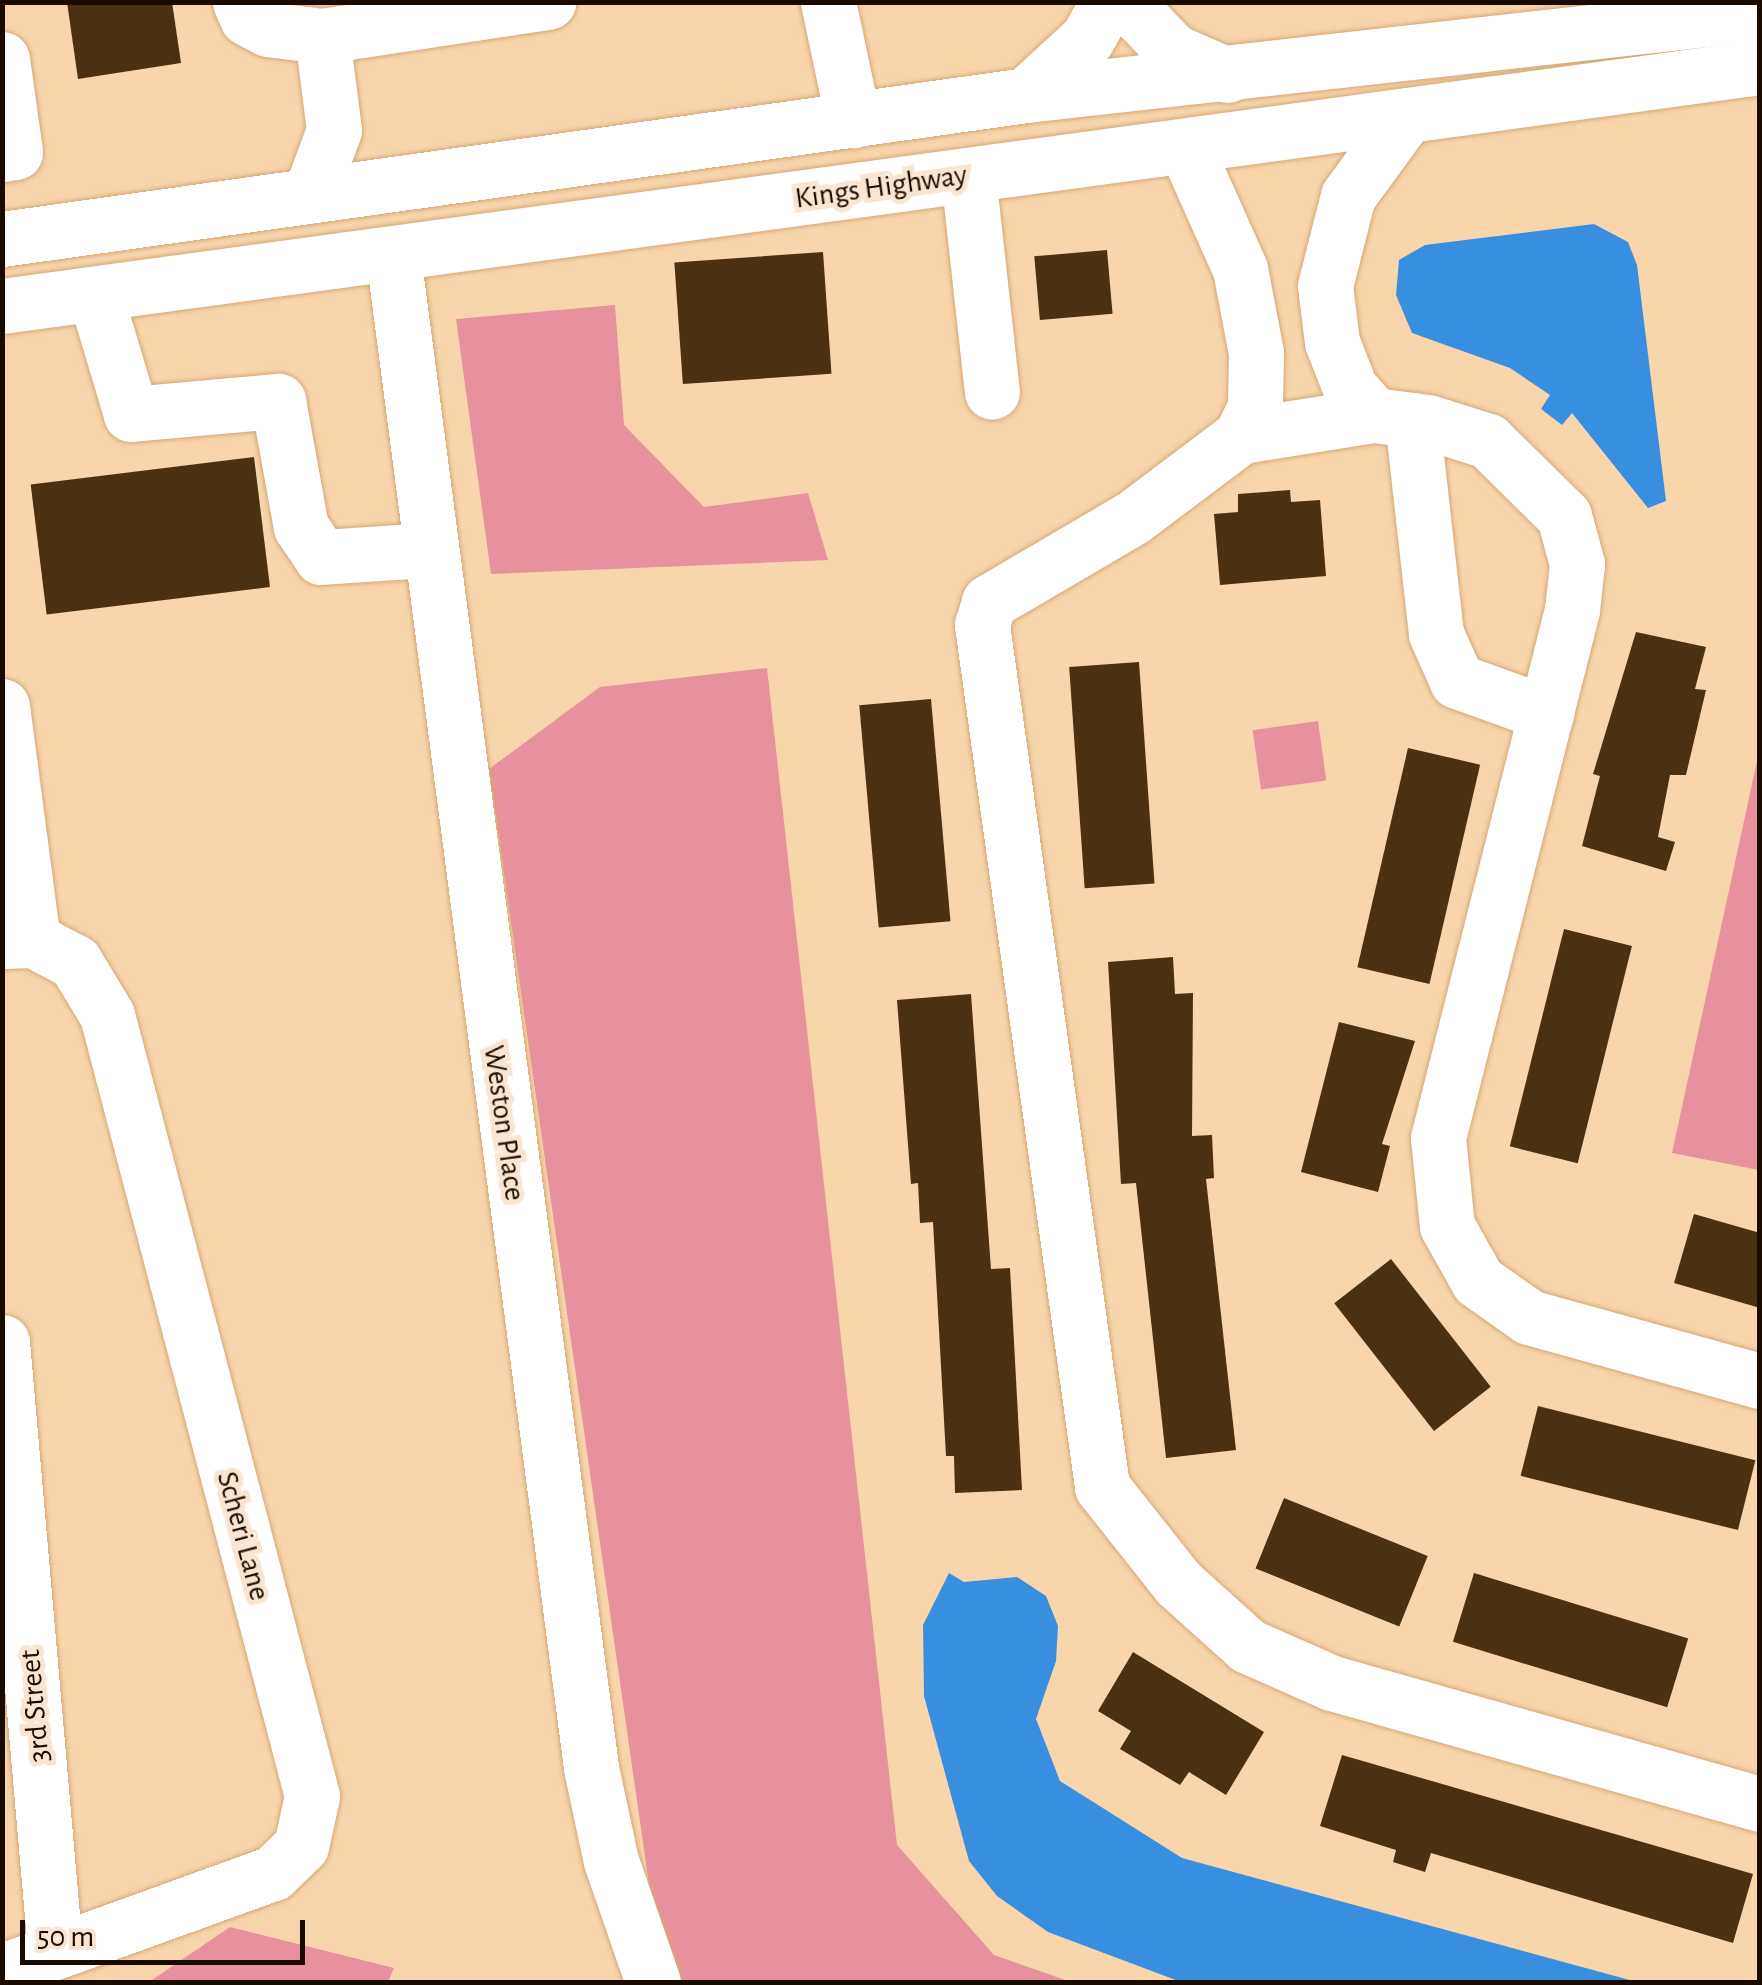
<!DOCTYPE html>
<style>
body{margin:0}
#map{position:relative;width:1762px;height:1985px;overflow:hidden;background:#f9d5ac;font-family:"Alegreya Sans",sans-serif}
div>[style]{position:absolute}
.green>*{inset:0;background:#e8919e;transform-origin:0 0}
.water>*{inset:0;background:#388fe0}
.building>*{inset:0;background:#4a3110;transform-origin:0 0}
.roads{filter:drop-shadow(0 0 2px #d4a876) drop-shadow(0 0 2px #d4a876)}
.minor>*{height:55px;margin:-27.5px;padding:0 27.5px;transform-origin:27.5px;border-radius:27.5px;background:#fff}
.major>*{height:55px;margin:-27.5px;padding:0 27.5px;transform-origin:27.5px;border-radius:27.5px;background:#fff}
span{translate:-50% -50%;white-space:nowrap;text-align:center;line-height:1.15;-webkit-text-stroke:10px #f8e6d2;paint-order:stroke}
.street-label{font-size:30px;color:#1a0b00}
.frame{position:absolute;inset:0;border:5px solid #1a0b00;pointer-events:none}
.scale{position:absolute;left:20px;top:1920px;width:285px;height:45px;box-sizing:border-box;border:5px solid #1a0b00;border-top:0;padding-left:12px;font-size:30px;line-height:35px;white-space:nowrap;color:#1a0b00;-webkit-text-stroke:8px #f8e6d2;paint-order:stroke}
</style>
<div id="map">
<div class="green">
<i style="clip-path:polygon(615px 305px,624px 425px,704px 507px,808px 493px,828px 560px,491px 574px,456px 319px)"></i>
<i style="clip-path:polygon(767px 668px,897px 1845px,994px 1955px,1071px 1982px,663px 1982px,489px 769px,600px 687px)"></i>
<i style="left:1318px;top:721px;width:60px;height:66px;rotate:82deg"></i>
<i style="clip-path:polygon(1759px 752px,1759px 1170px,1672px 1153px)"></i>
<i style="clip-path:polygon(230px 1927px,394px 1968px,388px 1982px,149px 1982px)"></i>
</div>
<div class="water">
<i style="clip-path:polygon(1594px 224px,1628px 242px,1637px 265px,1666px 501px,1648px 508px,1572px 413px,1562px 425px,1541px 409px,1550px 395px,1510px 368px,1412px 333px,1396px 295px,1399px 260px,1425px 245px)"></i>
<i style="clip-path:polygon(949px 1573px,964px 1582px,1017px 1577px,1046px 1596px,1058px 1626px,1056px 1661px,1036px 1719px,1060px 1781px,1182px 1858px,1637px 1982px,1181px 1982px,1048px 1932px,997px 1896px,969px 1861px,924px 1696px,923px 1625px)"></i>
</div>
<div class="building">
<i style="clip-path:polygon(67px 2px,172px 2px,181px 63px,78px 79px)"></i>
<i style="left:1107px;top:250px;width:64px;height:73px;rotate:85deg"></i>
<i style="left:823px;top:252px;width:122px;height:149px;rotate:86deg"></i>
<i style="left:254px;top:457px;width:131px;height:225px;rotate:83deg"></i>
<i style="clip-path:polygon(1290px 490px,1291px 502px,1320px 500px,1326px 576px,1220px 585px,1214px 514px,1238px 512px,1238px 494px)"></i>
<i style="clip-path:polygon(1636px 632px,1706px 647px,1695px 689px,1706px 690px,1686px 775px,1670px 775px,1658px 837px,1675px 842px,1666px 871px,1582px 846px,1600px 776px,1593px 774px)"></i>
<i style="left:1139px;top:662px;width:222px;height:70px;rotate:86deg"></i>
<i style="left:931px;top:699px;width:223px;height:72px;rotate:85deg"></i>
<i style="left:1408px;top:748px;width:74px;height:225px;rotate:13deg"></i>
<i style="left:1564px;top:929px;width:70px;height:224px;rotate:14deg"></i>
<i style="clip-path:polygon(1173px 957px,1175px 994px,1193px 993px,1192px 1136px,1212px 1135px,1214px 1178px,1206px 1179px,1236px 1450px,1166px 1458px,1136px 1183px,1121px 1184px,1108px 962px)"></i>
<i style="clip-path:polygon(971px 994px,991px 1269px,1010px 1268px,1022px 1490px,955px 1493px,954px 1456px,946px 1456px,933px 1222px,920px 1223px,918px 1183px,911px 1184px,897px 1000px)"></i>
<i style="clip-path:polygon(1339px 1022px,1415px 1041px,1382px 1144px,1390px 1146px,1378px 1192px,1301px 1172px)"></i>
<i style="clip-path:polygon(1694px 1214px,1760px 1233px,1760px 1308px,1674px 1283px)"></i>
<i style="left:1391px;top:1259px;width:162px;height:72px;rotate:52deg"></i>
<i style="left:1538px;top:1406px;width:224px;height:72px;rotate:14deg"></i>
<i style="left:1284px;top:1498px;width:155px;height:76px;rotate:22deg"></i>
<i style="left:1474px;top:1573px;width:224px;height:72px;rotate:17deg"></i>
<i style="clip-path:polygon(1133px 1652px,1264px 1732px,1226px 1795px,1189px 1772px,1180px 1785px,1120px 1749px,1131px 1731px,1098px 1711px)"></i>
<i style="clip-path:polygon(1342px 1755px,1753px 1874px,1733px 1943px,1431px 1853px,1425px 1872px,1393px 1862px,1396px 1850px,1320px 1826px)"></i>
</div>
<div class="roads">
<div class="minor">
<i style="left:240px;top:2px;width:17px;rotate:66deg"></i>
<i style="left:247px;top:18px;width:24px;rotate:28deg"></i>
<i style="left:268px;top:29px;width:54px;rotate:7.4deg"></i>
<i style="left:322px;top:36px;width:229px;rotate:-8.6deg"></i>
<i style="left:828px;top:2px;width:121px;rotate:78deg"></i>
<i style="left:1126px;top:2px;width:68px;rotate:46.2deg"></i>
<i style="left:1173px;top:51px;width:59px;rotate:24deg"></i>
<i style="left:2px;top:59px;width:94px;rotate:82deg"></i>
<i style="left:15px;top:152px;width:13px;rotate:171deg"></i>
<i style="left:1026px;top:95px;width:83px;rotate:-42.6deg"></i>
<i style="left:1087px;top:39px;width:43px;rotate:-60.4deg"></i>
<i style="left:1185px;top:146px;width:135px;rotate:65.9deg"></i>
<i style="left:1240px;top:269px;width:86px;rotate:79.2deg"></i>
<i style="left:1256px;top:353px;width:54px;rotate:91.1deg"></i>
<i style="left:1255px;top:407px;width:32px;rotate:116deg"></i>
<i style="left:1241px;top:436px;width:136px;rotate:143deg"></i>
<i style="left:1132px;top:518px;width:166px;rotate:149.6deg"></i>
<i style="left:989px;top:602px;width:24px;rotate:107deg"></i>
<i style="left:982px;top:625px;width:870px;rotate:82.07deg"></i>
<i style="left:1102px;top:1487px;width:122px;rotate:51.6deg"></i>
<i style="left:1178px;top:1583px;width:94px;rotate:42deg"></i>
<i style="left:1248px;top:1646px;width:92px;rotate:23.8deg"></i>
<i style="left:1332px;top:1683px;width:445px;rotate:15.8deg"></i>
<i style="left:968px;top:175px;width:218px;rotate:83.7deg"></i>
<i style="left:310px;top:195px;width:69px;rotate:-69.7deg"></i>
<i style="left:334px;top:130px;width:95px;rotate:-97.3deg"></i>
<i style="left:393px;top:255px;width:1526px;rotate:82.54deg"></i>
<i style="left:591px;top:1768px;width:95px;rotate:77.9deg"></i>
<i style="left:611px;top:1861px;width:128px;rotate:70.9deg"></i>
<i style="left:95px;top:294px;width:125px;rotate:73.3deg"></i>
<i style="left:131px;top:414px;width:148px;rotate:-5.1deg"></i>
<i style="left:278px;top:401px;width:128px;rotate:79.7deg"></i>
<i style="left:301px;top:527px;width:36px;rotate:56deg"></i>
<i style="left:321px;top:557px;width:106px;rotate:-3.8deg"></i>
<i style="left:1374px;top:415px;width:36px;rotate:-132deg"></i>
<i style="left:1350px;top:388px;width:49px;rotate:-111.4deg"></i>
<i style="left:1332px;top:342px;width:56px;rotate:-97.1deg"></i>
<i style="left:1325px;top:286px;width:93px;rotate:-75.7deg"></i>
<i style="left:1348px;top:196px;width:100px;rotate:-53.9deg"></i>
<i style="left:1412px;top:420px;width:215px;rotate:83.6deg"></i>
<i style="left:1436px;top:634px;width:51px;rotate:65.9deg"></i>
<i style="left:1457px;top:681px;width:95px;rotate:19.8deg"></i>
<i style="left:1241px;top:436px;width:135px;rotate:-9deg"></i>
<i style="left:1374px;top:415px;width:54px;rotate:7.4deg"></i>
<i style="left:1428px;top:422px;width:63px;rotate:17.6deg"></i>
<i style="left:1488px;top:441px;width:107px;rotate:44.6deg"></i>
<i style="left:1564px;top:516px;width:50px;rotate:74.8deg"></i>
<i style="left:1577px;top:564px;width:46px;rotate:96.2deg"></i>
<i style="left:1572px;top:610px;width:545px;rotate:104.24deg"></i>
<i style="left:1438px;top:1138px;width:88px;rotate:84.2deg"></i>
<i style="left:1447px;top:1226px;width:63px;rotate:60.6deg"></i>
<i style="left:1478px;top:1281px;width:62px;rotate:35.2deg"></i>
<i style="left:1529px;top:1317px;width:240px;rotate:15.5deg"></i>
<i style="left:2px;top:706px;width:236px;rotate:82.5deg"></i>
<i style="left:2px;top:941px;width:31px;rotate:-2deg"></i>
<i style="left:33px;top:940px;width:47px;rotate:27.6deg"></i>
<i style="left:75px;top:962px;width:62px;rotate:58.9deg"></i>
<i style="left:107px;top:1015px;width:807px;rotate:75.29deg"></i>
<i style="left:312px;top:1796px;width:51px;rotate:102.4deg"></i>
<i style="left:301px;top:1846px;width:39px;rotate:136deg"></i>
<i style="left:273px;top:1873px;width:288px;rotate:160.1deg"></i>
<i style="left:2px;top:1342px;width:610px;rotate:85.02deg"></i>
</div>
<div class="major">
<i style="left:2px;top:239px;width:1034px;rotate:-8deg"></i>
<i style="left:1026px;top:95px;width:739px;rotate:-6.37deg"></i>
<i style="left:2px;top:306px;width:1774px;rotate:-7.74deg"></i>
</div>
</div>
<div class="street-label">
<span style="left:881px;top:187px;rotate:-8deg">Kings Highway</span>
<span style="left:504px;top:1123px;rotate:82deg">Weston Place</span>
<span style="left:243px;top:1536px;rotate:75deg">Scheri Lane</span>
<span style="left:35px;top:1706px;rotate:-95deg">3rd Street</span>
</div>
<div class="frame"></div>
<div class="scale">50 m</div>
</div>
